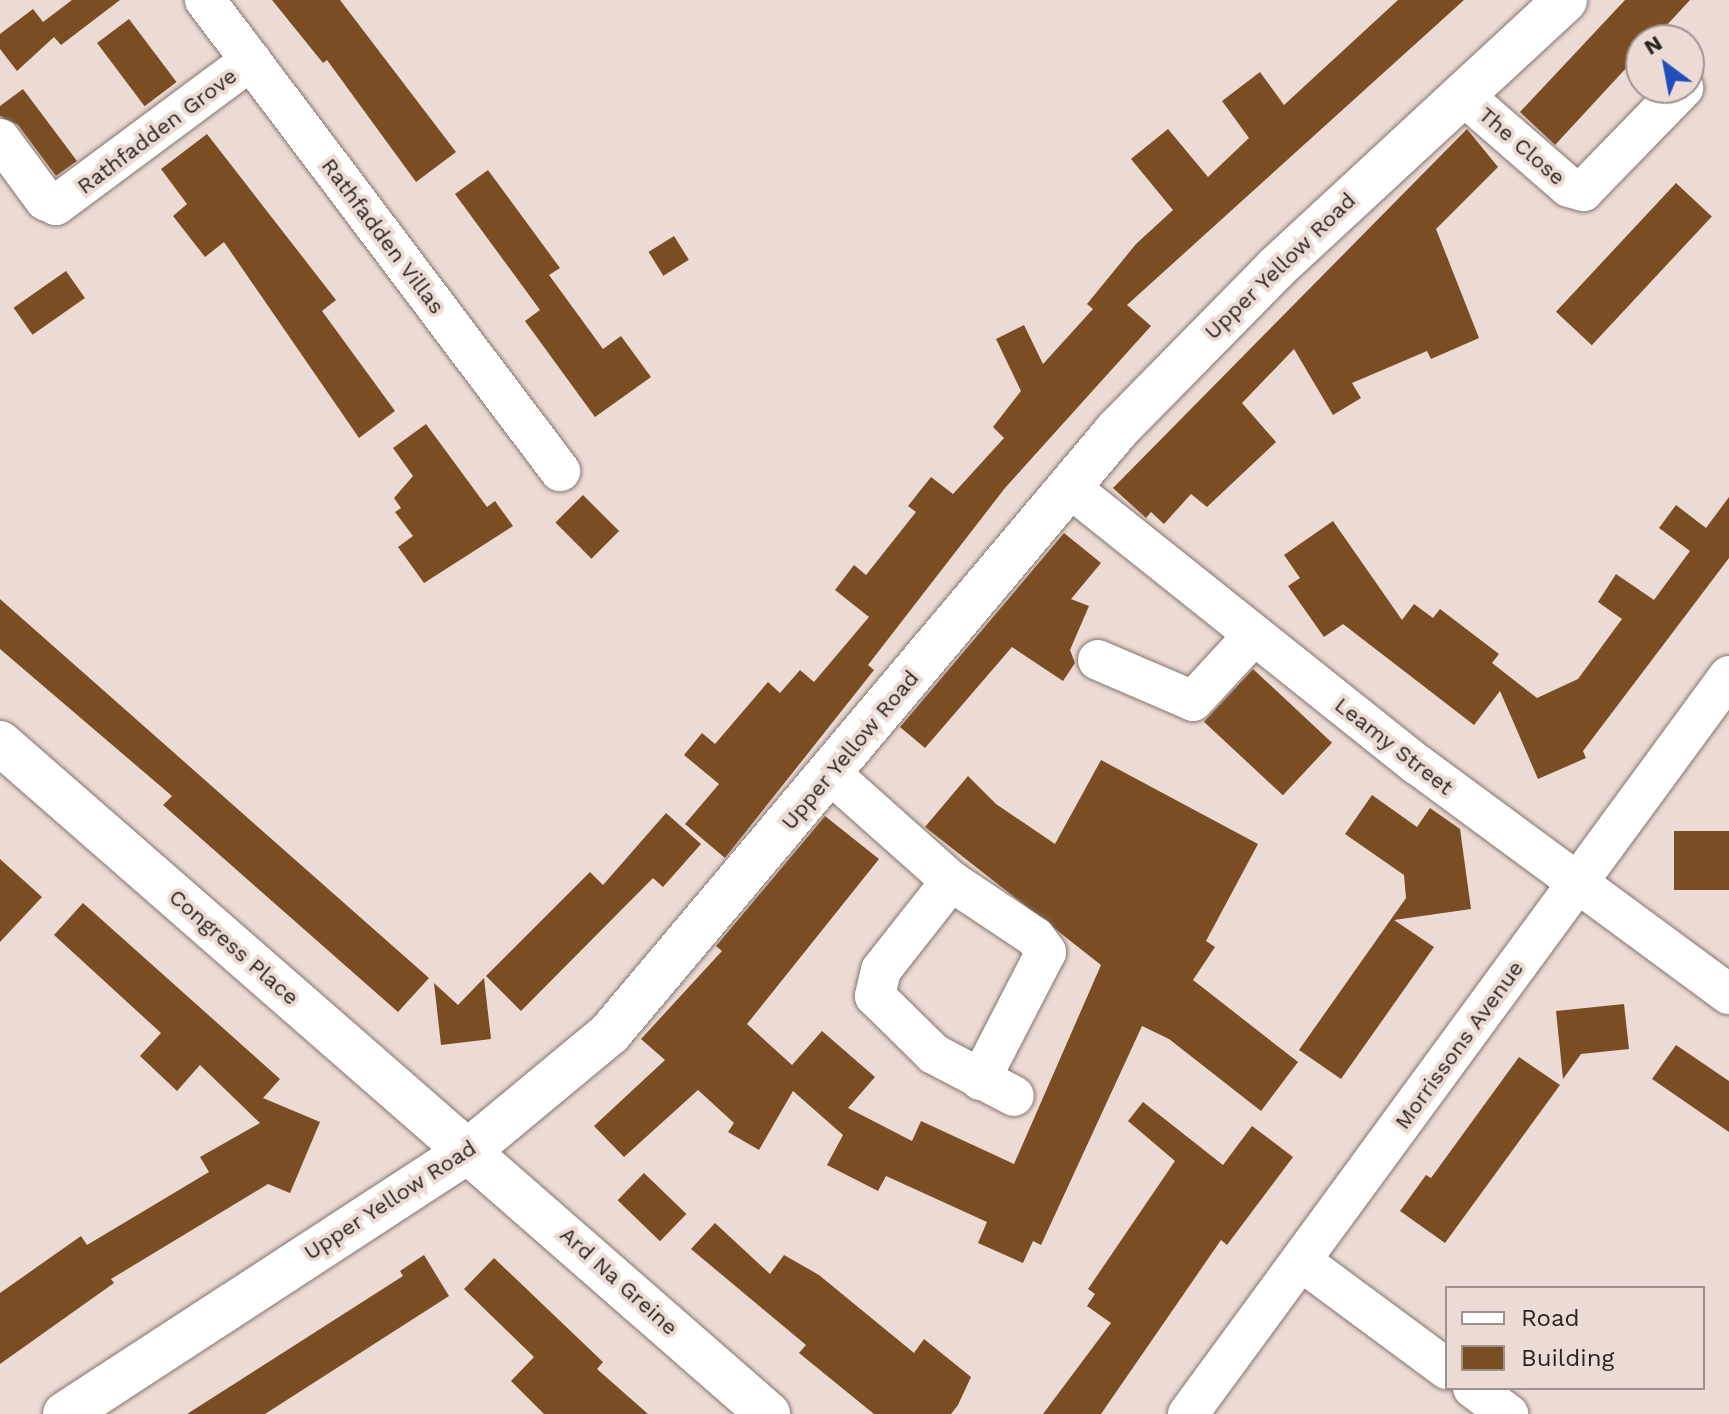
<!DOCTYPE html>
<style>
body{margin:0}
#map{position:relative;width:1729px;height:1414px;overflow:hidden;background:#ecdbd4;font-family:"Work Sans",sans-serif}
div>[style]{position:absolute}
.building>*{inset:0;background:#7b4d23;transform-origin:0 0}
.roads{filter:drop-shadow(0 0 2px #83746e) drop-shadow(0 0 2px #83746e)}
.street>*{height:40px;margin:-20px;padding:0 20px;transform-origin:20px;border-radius:20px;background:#fff}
.secondary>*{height:44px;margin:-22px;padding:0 22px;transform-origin:22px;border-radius:22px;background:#fff}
span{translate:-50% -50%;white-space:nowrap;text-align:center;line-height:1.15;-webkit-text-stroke:8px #ecdbd4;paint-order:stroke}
.street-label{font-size:22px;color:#2b2522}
.legend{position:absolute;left:1445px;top:1286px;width:260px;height:104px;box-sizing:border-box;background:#ecdbd4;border:2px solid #9f928d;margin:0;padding:10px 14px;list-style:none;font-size:24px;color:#2b2522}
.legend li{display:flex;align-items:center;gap:16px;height:40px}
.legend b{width:40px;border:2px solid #9f928d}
.north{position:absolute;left:1625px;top:24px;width:80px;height:80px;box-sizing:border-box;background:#ecdbd4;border:2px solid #9f928d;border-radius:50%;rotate:328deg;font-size:22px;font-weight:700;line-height:32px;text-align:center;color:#2b2522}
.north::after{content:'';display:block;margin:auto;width:28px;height:36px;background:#214ebc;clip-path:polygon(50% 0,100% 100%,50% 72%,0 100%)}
</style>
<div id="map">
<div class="building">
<i style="clip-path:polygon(72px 0,120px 0,61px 45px,54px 37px,17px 71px,0 49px,0 34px,33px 9px,43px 22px)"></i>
<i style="clip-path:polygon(272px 0,340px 0,456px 152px,416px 182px,327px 60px,323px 63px)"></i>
<i style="clip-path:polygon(1398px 0,1464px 0,1127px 305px,1151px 326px,1005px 488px,868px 665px,874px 670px,725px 858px,685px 824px,719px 784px,684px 755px,702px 733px,715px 744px,768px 682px,780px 693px,800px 670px,814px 682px,869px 617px,835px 590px,854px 565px,866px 575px,916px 512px,908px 506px,931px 477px,953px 494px,1004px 438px,993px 427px,1021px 391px,996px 339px,1024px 325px,1043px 364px,1093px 309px,1087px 304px,1136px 244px,1173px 210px,1131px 159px,1168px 129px,1208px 177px,1249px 138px,1222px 101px,1260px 72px,1284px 105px)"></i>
<i style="clip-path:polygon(1625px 0,1690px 0,1653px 40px,1641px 40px,1641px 52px,1555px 145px,1520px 112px)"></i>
<i style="left:129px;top:19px;width:79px;height:40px;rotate:53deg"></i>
<i style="clip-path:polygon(23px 89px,77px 161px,56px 176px,18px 125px,0 116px,0 106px)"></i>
<i style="clip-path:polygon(1467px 129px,1498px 167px,1436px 229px,1479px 338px,1431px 359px,1427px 351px,1352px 383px,1361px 398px,1333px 415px,1294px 349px,1242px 403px,1276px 442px,1207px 507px,1191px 494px,1164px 524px,1151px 512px,1146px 518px,1113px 488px)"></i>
<i style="clip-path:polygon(207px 134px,336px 300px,322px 311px,395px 411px,359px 438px,224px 242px,205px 257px,173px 216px,187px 204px,161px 169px)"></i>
<i style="clip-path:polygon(488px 170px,560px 268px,549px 275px,603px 349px,621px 336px,651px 377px,595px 417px,525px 321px,540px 310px,455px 194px)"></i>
<i style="left:1676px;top:183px;width:49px;height:176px;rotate:43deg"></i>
<i style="left:674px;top:236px;width:28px;height:30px;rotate:58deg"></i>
<i style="left:66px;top:271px;width:33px;height:64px;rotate:55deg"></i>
<i style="clip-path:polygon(426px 424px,487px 507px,495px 501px,513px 526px,424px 583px,398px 547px,413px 536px,395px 512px,401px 508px,394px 498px,413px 476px,393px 448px)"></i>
<i style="left:583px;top:495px;width:51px;height:39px;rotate:45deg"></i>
<i style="clip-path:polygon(1729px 497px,1729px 558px,1583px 751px,1586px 758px,1538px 779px,1500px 691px,1474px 725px,1343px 624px,1324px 637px,1288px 586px,1300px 578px,1284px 555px,1333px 521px,1402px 620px,1414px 604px,1433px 618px,1440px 609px,1499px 654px,1492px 663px,1537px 698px,1578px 679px,1622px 619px,1598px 602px,1616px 574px,1654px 600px,1690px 551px,1659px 528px,1676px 505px,1706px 528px)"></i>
<i style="clip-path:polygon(1064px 533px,1101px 563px,1071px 599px,1089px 606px,1070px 650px,1075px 663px,1063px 681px,1012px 647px,925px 748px,900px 727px)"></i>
<i style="clip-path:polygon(0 599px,429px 978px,398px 1012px,163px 805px,172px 796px,0 649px)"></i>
<i style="left:1253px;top:669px;width:108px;height:72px;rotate:43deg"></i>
<i style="clip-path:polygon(1101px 760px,1258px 844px,1206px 941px,1215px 947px,1193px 980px,1298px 1062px,1261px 1111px,1169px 1039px,1142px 1026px,1041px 1245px,1033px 1241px,1023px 1263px,978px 1243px,987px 1222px,886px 1176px,878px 1191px,827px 1165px,843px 1135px,793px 1091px,759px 1150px,728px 1132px,734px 1123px,698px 1090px,624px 1157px,594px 1126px,665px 1060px,641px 1039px,722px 951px,716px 946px,825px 816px,879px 859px,747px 1024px,792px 1065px,822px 1031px,875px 1077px,848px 1108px,912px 1141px,921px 1121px,1014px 1164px,1101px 965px,925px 827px,968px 776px,996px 804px,1055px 844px)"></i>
<i style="clip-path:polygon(1372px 795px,1417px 827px,1430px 808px,1460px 829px,1471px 909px,1394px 920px,1434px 947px,1341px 1079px,1299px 1050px,1406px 898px,1404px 875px,1345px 834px)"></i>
<i style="clip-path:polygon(666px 813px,701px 844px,663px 887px,653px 878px,521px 1011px,486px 976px,590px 872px,603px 885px)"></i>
<i style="left:1729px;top:831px;width:59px;height:55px;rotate:90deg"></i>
<i style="clip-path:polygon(0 859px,42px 897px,0 942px)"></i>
<i style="clip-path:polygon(83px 903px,280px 1079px,263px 1098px,320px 1122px,290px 1193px,268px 1184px,111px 1279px,114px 1283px,0 1364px,0 1293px,81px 1236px,87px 1245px,209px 1172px,200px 1157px,260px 1123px,200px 1065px,177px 1091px,140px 1056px,161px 1033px,54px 935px)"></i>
<i style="clip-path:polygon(484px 978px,491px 1039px,441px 1045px,434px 983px,458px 1005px)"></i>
<i style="clip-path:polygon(1624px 1004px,1629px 1049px,1581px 1054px,1563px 1079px,1556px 1011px)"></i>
<i style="clip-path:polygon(1676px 1045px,1729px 1081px,1729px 1132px,1652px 1079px)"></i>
<i style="clip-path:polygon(1519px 1057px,1560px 1085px,1445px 1243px,1400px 1211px,1426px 1175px,1431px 1178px)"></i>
<i style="clip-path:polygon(1143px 1102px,1223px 1165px,1252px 1126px,1293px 1157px,1227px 1245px,1221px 1240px,1101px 1414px,1043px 1414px,1111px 1323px,1087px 1306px,1095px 1294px,1088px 1289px,1175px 1161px,1128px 1121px)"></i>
<i style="left:644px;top:1173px;width:59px;height:38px;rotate:44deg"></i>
<i style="clip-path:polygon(715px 1223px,770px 1274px,784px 1255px,819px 1275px,914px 1353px,924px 1339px,971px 1377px,958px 1405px,951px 1414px,874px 1414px,799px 1353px,806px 1345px,691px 1249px)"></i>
<i style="clip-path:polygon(424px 1255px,449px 1296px,265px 1414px,187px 1414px,403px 1276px,400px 1271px)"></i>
<i style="clip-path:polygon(494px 1258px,603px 1362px,597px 1369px,648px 1414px,544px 1414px,511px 1381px,534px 1357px,464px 1289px)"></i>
</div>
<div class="roads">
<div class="street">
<i style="left:205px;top:0;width:590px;rotate:52.99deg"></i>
<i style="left:1463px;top:95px;width:140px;rotate:41deg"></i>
<i style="left:1569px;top:187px;width:15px;rotate:16deg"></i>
<i style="left:1583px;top:191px;width:144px;rotate:-45.8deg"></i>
<i style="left:0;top:139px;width:76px;rotate:53.6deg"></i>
<i style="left:45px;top:200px;width:12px;rotate:24deg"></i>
<i style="left:56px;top:205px;width:243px;rotate:-36.6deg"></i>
<i style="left:1068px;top:486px;width:448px;rotate:38.6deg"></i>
<i style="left:1418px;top:765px;width:386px;rotate:36.4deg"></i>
<i style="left:1098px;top:660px;width:103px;rotate:23.3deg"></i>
<i style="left:1193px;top:701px;width:88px;rotate:-47.3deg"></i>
<i style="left:831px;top:774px;width:161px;rotate:41.7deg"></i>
<i style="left:951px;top:881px;width:113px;rotate:128.2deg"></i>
<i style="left:881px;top:970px;width:27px;rotate:103deg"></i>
<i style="left:875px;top:996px;width:83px;rotate:44.5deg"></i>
<i style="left:934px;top:1054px;width:90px;rotate:27.7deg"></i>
<i style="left:951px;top:881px;width:101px;rotate:33.7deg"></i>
<i style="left:1035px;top:937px;width:19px;rotate:54deg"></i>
<i style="left:1046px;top:952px;width:144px;rotate:117.3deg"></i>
<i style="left:1301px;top:1261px;width:182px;rotate:36.5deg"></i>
<i style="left:1473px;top:1388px;width:44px;rotate:36.6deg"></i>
<i style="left:1188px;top:1414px;width:915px;rotate:-53.76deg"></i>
</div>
<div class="secondary">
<i style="left:0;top:743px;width:1020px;rotate:41.14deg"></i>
<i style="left:65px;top:1414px;width:481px;rotate:-33.1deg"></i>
<i style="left:468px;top:1151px;width:185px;rotate:-39.7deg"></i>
<i style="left:610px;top:1033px;width:788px;rotate:-49.94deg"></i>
<i style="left:1117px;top:430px;width:227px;rotate:-45.5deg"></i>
<i style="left:1276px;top:268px;width:394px;rotate:-42.8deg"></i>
</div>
</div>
<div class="street-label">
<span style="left:157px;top:131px;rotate:-37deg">Rathfadden Grove</span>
<span style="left:1522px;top:146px;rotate:41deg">The Close</span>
<span style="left:383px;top:236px;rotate:53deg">Rathfadden Villas</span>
<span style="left:1280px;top:266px;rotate:-44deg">Upper Yellow Road</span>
<span style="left:1394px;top:746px;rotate:38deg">Leamy Street</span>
<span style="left:850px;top:750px;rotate:-50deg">Upper Yellow Road</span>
<span style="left:234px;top:947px;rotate:41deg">Congress Place</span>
<span style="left:1459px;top:1045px;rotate:-54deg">Morrissons Avenue</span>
<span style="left:390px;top:1200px;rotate:-33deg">Upper Yellow Road</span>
<span style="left:619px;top:1281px;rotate:42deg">Ard Na Greine</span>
</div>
<ul class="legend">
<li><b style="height:10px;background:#fff"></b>Road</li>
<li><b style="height:22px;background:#7b4d23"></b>Building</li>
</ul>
<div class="north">N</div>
</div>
